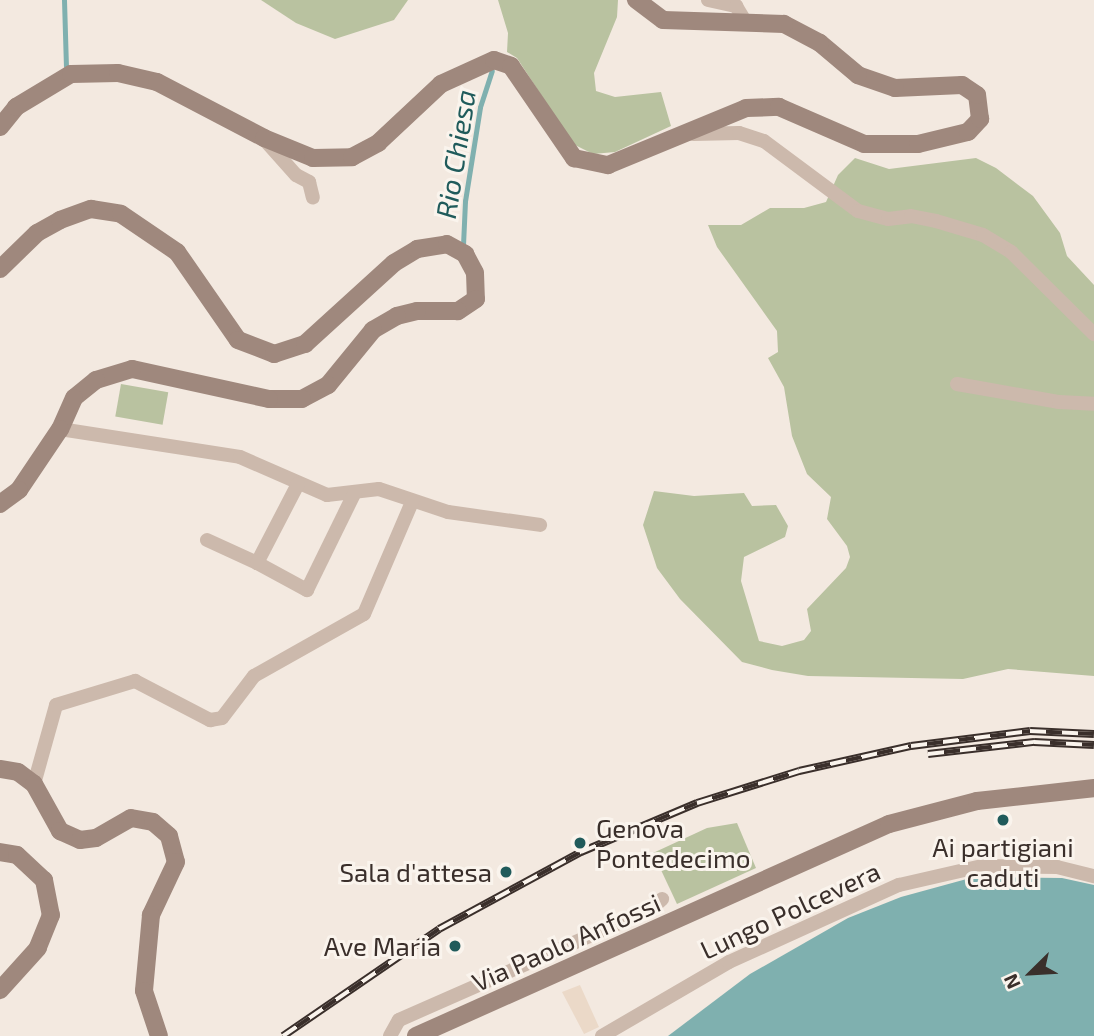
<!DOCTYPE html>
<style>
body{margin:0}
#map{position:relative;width:1094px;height:1036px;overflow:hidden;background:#f3e9e0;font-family:"Exo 2",sans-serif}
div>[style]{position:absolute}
.green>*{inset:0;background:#b9c2a0;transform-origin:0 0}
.plaza>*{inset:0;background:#ebd9c8}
.water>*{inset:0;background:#7fb0af}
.stream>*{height:5px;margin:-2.5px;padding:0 2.5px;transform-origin:2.5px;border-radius:2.5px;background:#7fb0af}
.street>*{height:14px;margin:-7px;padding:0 7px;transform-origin:7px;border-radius:7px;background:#ccb9ac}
.secondary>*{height:18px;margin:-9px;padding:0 9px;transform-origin:9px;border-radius:9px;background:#9f887d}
.rail>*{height:8px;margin-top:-4px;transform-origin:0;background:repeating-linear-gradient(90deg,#faf4ed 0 16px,#3a2f2b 0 32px);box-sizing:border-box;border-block:2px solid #3a2f2b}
.dots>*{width:19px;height:19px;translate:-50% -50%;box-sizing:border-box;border:4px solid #faf4ed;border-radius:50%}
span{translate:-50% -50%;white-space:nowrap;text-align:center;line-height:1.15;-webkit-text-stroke:6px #faf4ed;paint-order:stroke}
.poi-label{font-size:26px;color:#3a2f2b}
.left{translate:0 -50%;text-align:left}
.right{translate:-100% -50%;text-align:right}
.street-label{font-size:26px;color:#3a2f2b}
.water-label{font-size:28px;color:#205b5b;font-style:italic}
.north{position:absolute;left:996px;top:938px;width:70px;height:70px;-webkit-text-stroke:5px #faf4ed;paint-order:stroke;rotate:246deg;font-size:19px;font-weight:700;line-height:28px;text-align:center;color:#3a2f2b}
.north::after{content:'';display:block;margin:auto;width:24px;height:32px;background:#3a2f2b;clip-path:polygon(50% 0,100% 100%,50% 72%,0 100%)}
</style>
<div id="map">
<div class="green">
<i style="clip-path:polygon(261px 0,408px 0,394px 20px,335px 39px,296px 23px)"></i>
<i style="clip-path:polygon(498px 0,618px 0,617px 17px,594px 73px,596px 91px,615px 97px,661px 92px,671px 126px,615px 152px,593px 154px,573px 144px,517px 58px,507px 52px,508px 33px)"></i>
<i style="clip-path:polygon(855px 158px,889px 169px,976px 158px,996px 168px,1033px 196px,1060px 233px,1067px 256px,1094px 285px,1094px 676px,1008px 669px,963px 679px,808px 676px,772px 670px,742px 662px,680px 599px,657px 568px,643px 525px,654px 491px,694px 496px,744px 493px,752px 506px,776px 505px,788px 526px,785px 537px,744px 557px,741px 581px,759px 641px,782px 646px,804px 640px,811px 631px,807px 609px,846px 568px,850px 557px,847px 546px,827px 519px,831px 497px,807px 474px,792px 436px,784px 387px,768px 358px,778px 352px,777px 331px,717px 247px,708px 225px,741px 225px,770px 208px,804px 208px,826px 202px,838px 175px)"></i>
<i style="left:121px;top:384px;width:48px;height:33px;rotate:10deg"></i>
<i style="clip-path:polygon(737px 823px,756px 868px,677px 904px,653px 853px,707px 828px)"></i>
</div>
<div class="plaza">
<i style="clip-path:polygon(580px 985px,599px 1027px,584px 1034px,562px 992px)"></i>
</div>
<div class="water">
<i style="clip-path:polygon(974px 877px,1062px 878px,1094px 885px,1094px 1036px,668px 1036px,750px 974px,848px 918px,901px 897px)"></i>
</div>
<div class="stream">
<i style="left:64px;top:0;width:66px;rotate:88.3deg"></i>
<i style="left:463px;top:245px;width:44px;rotate:-87.4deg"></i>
<i style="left:465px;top:201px;width:95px;rotate:-80.9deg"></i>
<i style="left:480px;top:107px;width:38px;rotate:-72deg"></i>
</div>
<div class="street">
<i style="left:708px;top:0;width:29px;rotate:12deg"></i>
<i style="left:736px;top:6px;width:17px;rotate:59deg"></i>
<i style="left:693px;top:134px;width:46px;rotate:-1.2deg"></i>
<i style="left:739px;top:133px;width:26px;rotate:18deg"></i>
<i style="left:764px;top:141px;width:117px;rotate:36.7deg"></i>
<i style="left:858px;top:211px;width:31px;rotate:15deg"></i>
<i style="left:888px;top:219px;width:23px;rotate:-7deg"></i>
<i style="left:911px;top:216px;width:25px;rotate:11deg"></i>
<i style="left:936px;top:221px;width:49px;rotate:16.6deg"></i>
<i style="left:983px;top:235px;width:33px;rotate:31deg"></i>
<i style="left:1011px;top:252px;width:117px;rotate:44.7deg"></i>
<i style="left:264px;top:139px;width:48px;rotate:48.4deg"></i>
<i style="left:296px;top:175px;width:15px;rotate:28deg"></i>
<i style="left:309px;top:182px;width:16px;rotate:76deg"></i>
<i style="left:957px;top:384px;width:104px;rotate:10deg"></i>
<i style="left:1059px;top:402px;width:35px;rotate:3deg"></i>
<i style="left:60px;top:429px;width:182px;rotate:8.8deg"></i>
<i style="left:240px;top:457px;width:95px;rotate:23.6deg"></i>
<i style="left:327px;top:495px;width:52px;rotate:-6.6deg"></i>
<i style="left:379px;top:489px;width:73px;rotate:18.4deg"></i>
<i style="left:448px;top:512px;width:93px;rotate:8deg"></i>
<i style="left:207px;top:540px;width:55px;rotate:24.7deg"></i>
<i style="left:257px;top:563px;width:89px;rotate:-62.6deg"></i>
<i style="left:257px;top:563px;width:57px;rotate:28.4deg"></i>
<i style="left:307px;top:590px;width:109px;rotate:-63.9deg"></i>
<i style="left:34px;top:784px;width:82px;rotate:-74.4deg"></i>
<i style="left:56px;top:705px;width:83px;rotate:-16.9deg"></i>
<i style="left:135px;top:681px;width:85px;rotate:27.5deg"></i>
<i style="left:210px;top:720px;width:12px;rotate:-9deg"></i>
<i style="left:222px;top:718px;width:53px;rotate:-52.7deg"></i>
<i style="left:254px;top:676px;width:126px;rotate:-29.4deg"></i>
<i style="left:364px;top:614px;width:122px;rotate:-66.8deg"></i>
<i style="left:390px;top:1036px;width:18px;rotate:-61deg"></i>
<i style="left:399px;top:1020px;width:275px;rotate:-23.8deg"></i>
<i style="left:651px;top:909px;width:15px;rotate:-42deg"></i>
<i style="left:602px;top:1036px;width:147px;rotate:-30.2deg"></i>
<i style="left:729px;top:962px;width:187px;rotate:-24.4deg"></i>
<i style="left:899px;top:885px;width:85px;rotate:-12.9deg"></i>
<i style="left:982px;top:866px;width:75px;rotate:0.8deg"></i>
<i style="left:1057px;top:867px;width:38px;rotate:14deg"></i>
</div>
<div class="secondary">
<i style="left:0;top:127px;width:26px;rotate:-51deg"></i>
<i style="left:16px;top:107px;width:64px;rotate:-31deg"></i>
<i style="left:71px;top:74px;width:47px;rotate:-1.2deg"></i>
<i style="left:118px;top:73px;width:40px;rotate:13deg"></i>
<i style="left:157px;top:82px;width:121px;rotate:27.6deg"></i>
<i style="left:264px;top:138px;width:53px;rotate:22.2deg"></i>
<i style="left:313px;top:158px;width:39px;rotate:-1deg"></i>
<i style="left:352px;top:157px;width:30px;rotate:-28deg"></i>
<i style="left:378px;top:143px;width:86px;rotate:-43.1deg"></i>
<i style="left:441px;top:84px;width:58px;rotate:-24.4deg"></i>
<i style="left:494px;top:60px;width:18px;rotate:19deg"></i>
<i style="left:511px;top:66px;width:112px;rotate:55.6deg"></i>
<i style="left:574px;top:158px;width:35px;rotate:12deg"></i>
<i style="left:608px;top:165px;width:149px;rotate:-22.4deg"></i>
<i style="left:746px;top:108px;width:33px;rotate:-2deg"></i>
<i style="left:779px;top:107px;width:93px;rotate:23.5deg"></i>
<i style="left:864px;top:144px;width:54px"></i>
<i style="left:918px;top:144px;width:51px;rotate:-13.5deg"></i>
<i style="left:968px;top:132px;width:18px;rotate:-47deg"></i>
<i style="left:980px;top:119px;width:24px;rotate:-97deg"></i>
<i style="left:977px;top:95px;width:18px;rotate:-146deg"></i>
<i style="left:962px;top:85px;width:67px;rotate:177.4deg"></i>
<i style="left:895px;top:88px;width:39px;rotate:-161deg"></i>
<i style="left:858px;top:75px;width:50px;rotate:-139.9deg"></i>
<i style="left:820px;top:43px;width:41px;rotate:-152.2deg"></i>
<i style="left:784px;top:24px;width:121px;rotate:-178.1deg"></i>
<i style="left:663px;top:20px;width:34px;rotate:-143deg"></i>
<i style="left:0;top:269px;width:52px;rotate:-44.2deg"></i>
<i style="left:37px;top:233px;width:26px;rotate:-29deg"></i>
<i style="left:60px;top:220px;width:33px;rotate:-20deg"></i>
<i style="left:91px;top:209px;width:30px;rotate:9deg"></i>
<i style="left:121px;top:214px;width:68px;rotate:34.2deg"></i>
<i style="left:177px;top:252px;width:107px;rotate:55.3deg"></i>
<i style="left:238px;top:340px;width:39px;rotate:21deg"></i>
<i style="left:274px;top:354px;width:33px;rotate:-18deg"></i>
<i style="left:305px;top:344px;width:120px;rotate:-42.3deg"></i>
<i style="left:394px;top:263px;width:27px;rotate:-31deg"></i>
<i style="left:417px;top:249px;width:30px;rotate:-9deg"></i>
<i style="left:447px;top:244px;width:21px;rotate:29deg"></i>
<i style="left:465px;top:254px;width:21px;rotate:62deg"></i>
<i style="left:475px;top:273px;width:26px;rotate:88deg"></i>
<i style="left:476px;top:299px;width:22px;rotate:146deg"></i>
<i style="left:458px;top:311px;width:41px;rotate:180deg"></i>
<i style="left:417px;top:311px;width:21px;rotate:166deg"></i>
<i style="left:397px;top:316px;width:28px;rotate:150deg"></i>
<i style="left:373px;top:330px;width:71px;rotate:129.3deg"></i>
<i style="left:328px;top:385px;width:30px;rotate:152deg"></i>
<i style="left:302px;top:399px;width:33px;rotate:180deg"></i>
<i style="left:269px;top:399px;width:140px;rotate:-167.6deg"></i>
<i style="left:132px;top:369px;width:38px;rotate:163deg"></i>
<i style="left:96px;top:380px;width:28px;rotate:141deg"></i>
<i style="left:74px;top:398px;width:34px;rotate:114deg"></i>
<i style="left:60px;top:429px;width:73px;rotate:123.9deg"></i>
<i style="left:19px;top:490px;width:24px;rotate:144deg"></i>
<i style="left:0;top:769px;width:18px;rotate:9deg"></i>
<i style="left:18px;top:772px;width:20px;rotate:37deg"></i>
<i style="left:34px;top:784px;width:54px;rotate:61deg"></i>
<i style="left:60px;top:831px;width:22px;rotate:24deg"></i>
<i style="left:80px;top:840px;width:16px;rotate:-7deg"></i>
<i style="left:96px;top:838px;width:40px;rotate:-29.7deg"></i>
<i style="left:131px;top:818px;width:22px;rotate:10deg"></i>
<i style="left:153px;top:822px;width:21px;rotate:41deg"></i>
<i style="left:169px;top:836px;width:27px;rotate:75deg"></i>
<i style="left:176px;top:862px;width:59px;rotate:115.3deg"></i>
<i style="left:151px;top:915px;width:76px;rotate:95.3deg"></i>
<i style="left:144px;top:991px;width:47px;rotate:71.6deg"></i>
<i style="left:0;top:852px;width:17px;rotate:10deg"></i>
<i style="left:17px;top:855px;width:37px;rotate:43deg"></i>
<i style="left:44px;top:880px;width:36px;rotate:79deg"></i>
<i style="left:51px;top:915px;width:35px;rotate:112deg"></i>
<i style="left:38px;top:948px;width:57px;rotate:132.1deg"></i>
<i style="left:416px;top:1036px;width:518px;rotate:-24.14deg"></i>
<i style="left:889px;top:824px;width:91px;rotate:-14.6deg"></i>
<i style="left:977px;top:801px;width:118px;rotate:-6.3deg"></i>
</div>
<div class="rail">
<i style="left:928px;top:754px;width:107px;rotate:-6.5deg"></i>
<i style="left:1034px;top:742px;width:60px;rotate:2.9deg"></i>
<i style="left:283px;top:1036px;width:189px;rotate:-34.4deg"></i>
<i style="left:439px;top:929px;width:162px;rotate:-28.5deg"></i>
<i style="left:581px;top:852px;width:126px;rotate:-22.9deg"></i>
<i style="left:697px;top:803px;width:107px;rotate:-17.4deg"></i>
<i style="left:799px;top:771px;width:115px;rotate:-12.6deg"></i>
<i style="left:911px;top:746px;width:120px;rotate:-7.2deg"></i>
<i style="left:1030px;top:731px;width:64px;rotate:2.7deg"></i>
</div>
<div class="dots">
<i style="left:1003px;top:820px;background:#205b5b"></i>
<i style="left:580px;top:843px;background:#205b5b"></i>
<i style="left:506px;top:872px;background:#205b5b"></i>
<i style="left:455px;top:946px;background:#205b5b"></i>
</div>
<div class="poi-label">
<span class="left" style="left:596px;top:843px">Genova<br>Pontedecimo</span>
<span style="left:1003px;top:862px">Ai partigiani<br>caduti</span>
<span class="right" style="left:492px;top:872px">Sala d'attesa</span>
<span class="right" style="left:441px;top:946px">Ave Maria</span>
</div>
<div class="street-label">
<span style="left:790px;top:910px;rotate:-25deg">Lungo Polcevera</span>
<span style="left:566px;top:942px;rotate:-24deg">Via Paolo Anfossi</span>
</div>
<div class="water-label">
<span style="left:455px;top:154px;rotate:-81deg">Rio Chiesa</span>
</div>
<div class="north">N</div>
</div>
